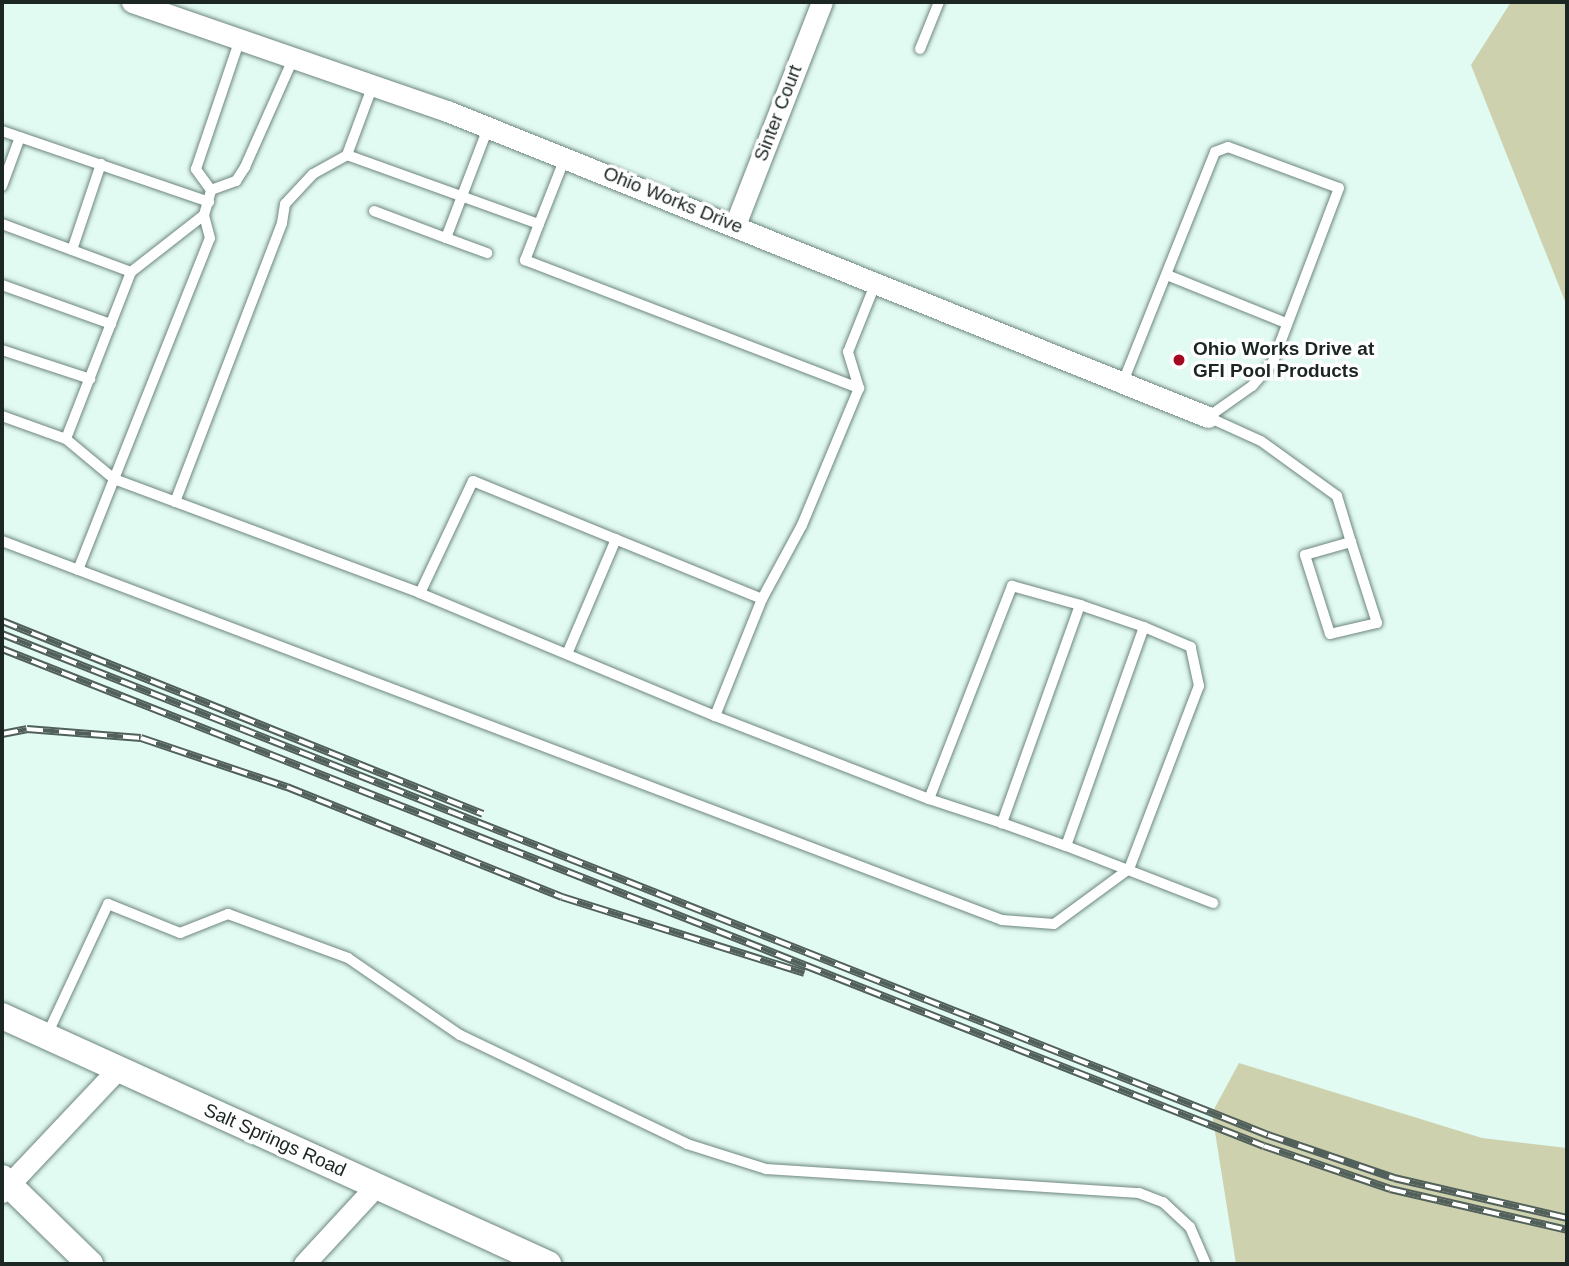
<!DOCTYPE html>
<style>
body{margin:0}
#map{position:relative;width:1569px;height:1266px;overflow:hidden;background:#e1faf2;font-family:Arial,sans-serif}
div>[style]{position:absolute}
.green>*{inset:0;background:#cdd1ad}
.roads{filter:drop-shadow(0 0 2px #6e867e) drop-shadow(0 0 2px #6e867e)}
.service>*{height:10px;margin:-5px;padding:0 5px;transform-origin:5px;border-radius:5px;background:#fff}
.minor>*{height:21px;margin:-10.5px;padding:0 10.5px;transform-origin:10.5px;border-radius:10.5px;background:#fff}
.tertiary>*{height:26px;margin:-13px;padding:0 13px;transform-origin:13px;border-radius:13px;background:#fff}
.rail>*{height:8px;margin-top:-4px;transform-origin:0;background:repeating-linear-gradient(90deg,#fff 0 16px,#52605c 0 32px);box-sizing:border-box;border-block:2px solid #52605c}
.dots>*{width:19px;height:19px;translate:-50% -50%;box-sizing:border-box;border:4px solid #fff;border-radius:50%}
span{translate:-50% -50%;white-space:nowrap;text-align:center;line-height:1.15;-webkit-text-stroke:7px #fff;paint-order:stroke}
.street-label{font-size:19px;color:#1c2623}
.poi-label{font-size:19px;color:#1c2623;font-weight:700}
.left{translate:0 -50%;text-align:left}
.frame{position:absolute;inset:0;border:4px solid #1c2623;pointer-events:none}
</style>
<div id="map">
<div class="green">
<i style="clip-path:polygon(1511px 2px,1567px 2px,1567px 306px,1471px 65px)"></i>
<i style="clip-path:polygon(1239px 1063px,1482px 1138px,1567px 1148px,1567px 1264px,1236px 1264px,1212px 1113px)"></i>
</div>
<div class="roads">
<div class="service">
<i style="left:920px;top:49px;width:51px;rotate:-68deg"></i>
<i style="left:373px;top:85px;width:75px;rotate:110.4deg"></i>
<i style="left:347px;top:155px;width:204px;rotate:19.8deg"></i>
<i style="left:539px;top:224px;width:71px;rotate:-68.5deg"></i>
<i style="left:2px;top:131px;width:219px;rotate:18.9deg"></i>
<i style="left:2px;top:186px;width:52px;rotate:-69.8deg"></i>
<i style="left:211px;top:190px;width:27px;rotate:-20deg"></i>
<i style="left:236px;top:181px;width:17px;rotate:-57deg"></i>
<i style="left:245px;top:167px;width:120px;rotate:-66deg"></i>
<i style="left:374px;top:211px;width:77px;rotate:20.6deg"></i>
<i style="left:446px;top:238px;width:118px;rotate:-69.1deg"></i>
<i style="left:2px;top:224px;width:138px;rotate:20.4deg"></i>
<i style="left:131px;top:272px;width:179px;rotate:111.3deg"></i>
<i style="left:66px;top:439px;width:68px;rotate:-160.2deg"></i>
<i style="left:539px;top:224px;width:39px;rotate:111deg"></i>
<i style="left:525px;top:260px;width:358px;rotate:21deg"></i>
<i style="left:446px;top:238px;width:44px;rotate:20.1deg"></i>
<i style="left:72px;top:250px;width:91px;rotate:-71.4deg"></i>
<i style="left:131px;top:272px;width:93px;rotate:-38deg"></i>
<i style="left:204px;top:215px;width:26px;rotate:-74deg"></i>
<i style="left:211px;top:190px;width:26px;rotate:-126deg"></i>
<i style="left:196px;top:169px;width:137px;rotate:-71.3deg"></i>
<i style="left:1167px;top:275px;width:128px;rotate:22deg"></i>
<i style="left:2px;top:285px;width:116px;rotate:19.7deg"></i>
<i style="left:2px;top:350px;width:93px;rotate:18.2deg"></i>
<i style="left:1123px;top:382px;width:248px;rotate:-68.2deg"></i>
<i style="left:1215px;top:152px;width:14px;rotate:-21deg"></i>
<i style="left:1228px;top:147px;width:118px;rotate:20.3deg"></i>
<i style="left:1339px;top:188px;width:186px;rotate:110.8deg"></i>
<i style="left:1273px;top:362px;width:32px;rotate:131deg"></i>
<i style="left:1252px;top:386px;width:54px;rotate:144.8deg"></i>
<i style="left:1208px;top:417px;width:58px;rotate:24.4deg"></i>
<i style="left:1261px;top:441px;width:94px;rotate:35.9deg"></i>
<i style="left:1337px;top:496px;width:48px;rotate:73.1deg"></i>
<i style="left:1351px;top:542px;width:85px;rotate:72.2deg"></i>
<i style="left:1377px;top:623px;width:48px;rotate:166.8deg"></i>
<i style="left:1330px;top:634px;width:83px;rotate:-107.6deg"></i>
<i style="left:1305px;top:555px;width:48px;rotate:-15.8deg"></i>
<i style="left:66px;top:439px;width:62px;rotate:39.8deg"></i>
<i style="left:114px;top:479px;width:259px;rotate:-68.3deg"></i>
<i style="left:210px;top:238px;width:24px;rotate:-105deg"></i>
<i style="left:175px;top:502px;width:299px;rotate:-69deg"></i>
<i style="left:282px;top:223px;width:19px;rotate:-81deg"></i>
<i style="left:285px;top:204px;width:41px;rotate:-47deg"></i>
<i style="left:313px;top:174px;width:39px;rotate:-29deg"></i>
<i style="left:2px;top:541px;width:1069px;rotate:20.76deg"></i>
<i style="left:1002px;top:920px;width:52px;rotate:4.4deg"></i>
<i style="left:1054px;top:924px;width:93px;rotate:-36.3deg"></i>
<i style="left:1129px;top:869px;width:196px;rotate:-69.1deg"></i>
<i style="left:1199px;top:686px;width:40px;rotate:-102deg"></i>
<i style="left:1191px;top:647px;width:51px;rotate:-156.9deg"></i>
<i style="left:1144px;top:627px;width:68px;rotate:-161deg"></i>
<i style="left:1080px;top:605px;width:232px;rotate:109.7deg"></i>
<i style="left:1002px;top:823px;width:68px;rotate:19.8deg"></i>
<i style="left:1066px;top:846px;width:232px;rotate:-70.4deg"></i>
<i style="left:78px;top:570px;width:98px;rotate:-68.4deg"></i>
<i style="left:114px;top:479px;width:327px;rotate:20.4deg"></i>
<i style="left:762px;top:599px;width:84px;rotate:-61.6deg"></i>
<i style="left:802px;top:525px;width:148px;rotate:-67.4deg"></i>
<i style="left:859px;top:388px;width:38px;rotate:-107deg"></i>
<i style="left:848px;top:352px;width:75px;rotate:-68.2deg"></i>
<i style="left:567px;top:654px;width:125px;rotate:-66.9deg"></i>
<i style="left:715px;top:716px;width:320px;rotate:-157.4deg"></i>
<i style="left:420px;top:593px;width:124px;rotate:-64.7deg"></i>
<i style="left:473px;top:481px;width:312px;rotate:22.2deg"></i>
<i style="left:762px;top:599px;width:126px;rotate:111.9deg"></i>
<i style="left:715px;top:716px;width:230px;rotate:21.2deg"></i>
<i style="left:1002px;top:823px;width:77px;rotate:-161.8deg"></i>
<i style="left:929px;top:799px;width:229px;rotate:-68.7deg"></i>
<i style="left:1012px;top:586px;width:71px;rotate:15.6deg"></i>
<i style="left:1066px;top:846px;width:158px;rotate:21.2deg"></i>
<i style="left:46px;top:1037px;width:147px;rotate:-65deg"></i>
<i style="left:108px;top:904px;width:78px;rotate:21.9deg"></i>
<i style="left:180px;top:933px;width:52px;rotate:-21.6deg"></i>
<i style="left:228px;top:914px;width:128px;rotate:20.1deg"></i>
<i style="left:348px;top:958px;width:136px;rotate:34.5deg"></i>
<i style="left:460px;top:1035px;width:252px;rotate:25.6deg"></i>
<i style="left:687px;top:1144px;width:83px;rotate:17.6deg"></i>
<i style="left:766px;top:1169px;width:374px;rotate:3.7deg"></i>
<i style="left:1139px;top:1193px;width:26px;rotate:21deg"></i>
<i style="left:1163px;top:1202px;width:37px;rotate:43deg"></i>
<i style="left:1190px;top:1227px;width:40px;rotate:66.6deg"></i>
</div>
<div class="minor">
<i style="left:132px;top:2px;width:333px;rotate:19.1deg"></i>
<i style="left:447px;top:111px;width:820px;rotate:21.91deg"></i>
<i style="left:735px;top:225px;width:239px;rotate:-68.7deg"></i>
<i style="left:2px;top:1192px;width:169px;rotate:-46.7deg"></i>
<i style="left:304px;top:1264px;width:106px;rotate:-47.3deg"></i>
</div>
<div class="tertiary">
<i style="left:2px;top:1016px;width:600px;rotate:24.43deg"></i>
<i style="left:2px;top:1178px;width:123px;rotate:44.3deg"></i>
</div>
</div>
<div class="rail">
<i style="left:2px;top:621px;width:518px;rotate:21.86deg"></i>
<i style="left:2px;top:634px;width:1362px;rotate:21.59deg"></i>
<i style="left:1268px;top:1135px;width:133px;rotate:18.8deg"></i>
<i style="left:1394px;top:1178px;width:178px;rotate:13deg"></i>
<i style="left:2px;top:649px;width:1356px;rotate:21.5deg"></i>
<i style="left:1264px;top:1146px;width:133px;rotate:18.8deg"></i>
<i style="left:1390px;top:1189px;width:182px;rotate:13deg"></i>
<i style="left:2px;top:734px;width:25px;rotate:-11deg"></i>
<i style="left:27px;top:729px;width:114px;rotate:4.5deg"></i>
<i style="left:141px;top:738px;width:154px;rotate:18.6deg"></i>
<i style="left:287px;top:787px;width:296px;rotate:21.8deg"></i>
<i style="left:562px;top:897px;width:254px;rotate:17.4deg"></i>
</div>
<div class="dots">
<i style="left:1179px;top:360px;background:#a40924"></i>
</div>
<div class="street-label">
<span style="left:778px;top:113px;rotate:-69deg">Sinter Court</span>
<span style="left:673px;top:200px;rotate:22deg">Ohio Works Drive</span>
<span style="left:275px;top:1140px;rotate:24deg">Salt Springs Road</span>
</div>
<div class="poi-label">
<span class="left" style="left:1193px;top:360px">Ohio Works Drive at<br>GFI Pool Products</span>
</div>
<div class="frame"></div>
</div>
